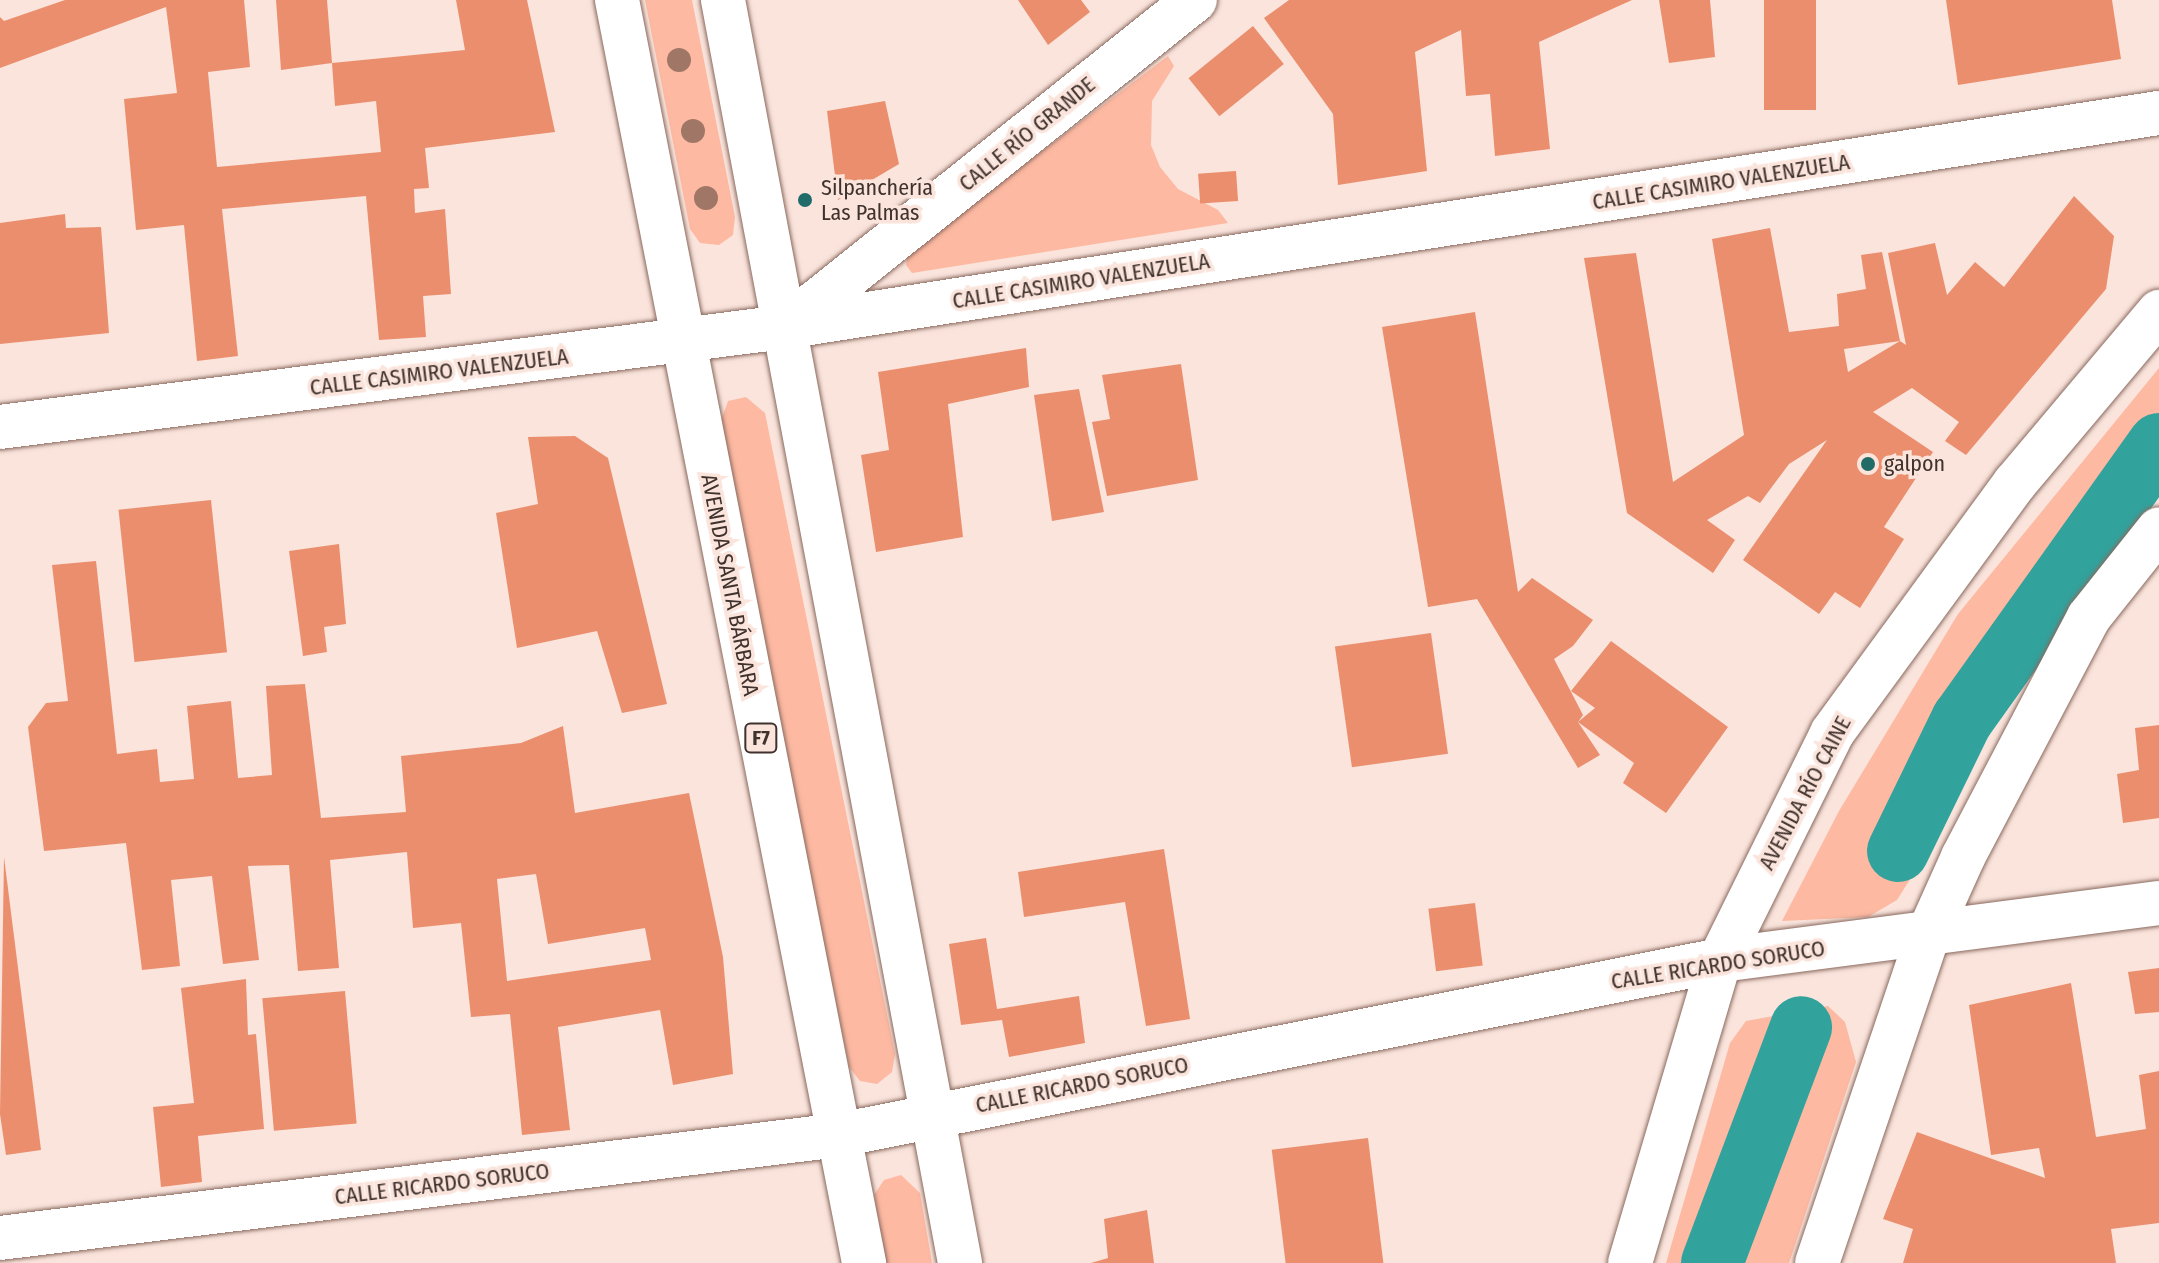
<!DOCTYPE html>
<meta charset="utf-8">
<style>
body{margin:0}
#map{position:relative;width:2159px;height:1263px;overflow:hidden;background:#fae4dc;font-family:"Fira Sans Condensed",sans-serif}
div>[style]{position:absolute}
.green>*{inset:0;background:#fdb9a2}
.canal>*{height:62px;margin:-31px;padding:0 31px;transform-origin:31px;border-radius:31px;background:#32a29d}
.building>*{inset:0;background:#eb8e6d;transform-origin:0 0}
.roads{filter:drop-shadow(0 0 2px #89695e) drop-shadow(0 0 2px #89695e)}
.minor>*{height:44px;margin:-22px;padding:0 22px;transform-origin:22px;border-radius:22px;background:#fff}
.trunk>*{height:44px;margin:-22px;padding:0 22px;transform-origin:22px;border-radius:22px;background:#fff}
.trees>*{width:24px;height:24px;margin:-12px;border-radius:50%;background:#a07766}
.dots>*{width:22px;height:22px;translate:-50% -50%;box-sizing:border-box;border:4px solid #fae4dc;border-radius:50%}
span{translate:-50% -50%;white-space:nowrap;text-align:center;line-height:1.15;-webkit-text-stroke:7px #fae4dc;paint-order:stroke}
.shield-label span{padding:2px 6px;background:#fae4dc;border:2px solid;border-radius:6px;-webkit-text-stroke-width:0}
.shield-label{font-size:20px;color:#3f312c;font-weight:700}
.street-label{font-size:22px;color:#3f312c}
.poi-label{font-size:22px;color:#3f312c}
.left{translate:0 -50%;text-align:left}
</style>
<div id="map">
<div class="green">
<i style="clip-path:polygon(645px 0,692px 0,735px 217px,733px 235px,719px 245px,700px 243px,690px 229px)"></i>
<i style="clip-path:polygon(1168px 56px,1174px 66px,1152px 101px,1151px 145px,1160px 167px,1178px 189px,1218px 210px,1228px 223px,912px 273px,906px 265px,908px 254px,918px 245px)"></i>
<i style="clip-path:polygon(2159px 368px,2159px 461px,2063px 590px,1976px 737px,1919px 865px,1897px 900px,1868px 917px,1782px 921px,1839px 811px,1958px 614px)"></i>
<i style="clip-path:polygon(746px 397px,765px 413px,895px 1054px,892px 1072px,877px 1084px,860px 1081px,849px 1067px,719px 426px,728px 401px)"></i>
<i style="clip-path:polygon(1828px 1006px,1845px 1022px,1856px 1062px,1789px 1263px,1666px 1263px,1730px 1043px,1746px 1021px)"></i>
<i style="clip-path:polygon(901px 1175px,920px 1193px,932px 1263px,886px 1263px,874px 1195px,884px 1180px)"></i>
</div>
<div class="canal">
<i style="left:1898px;top:851px;width:146px;rotate:-64deg"></i>
<i style="left:1962px;top:720px;width:339px;rotate:-54.5deg"></i>
<i style="left:1712px;top:1263px;width:252px;rotate:-69.3deg"></i>
</div>
<div class="building">
<i style="clip-path:polygon(65px 0,244px 0,250px 67px,208px 72px,217px 167px,381px 152px,376px 101px,335px 106px,332px 63px,281px 70px,276px 0,327px 0,332px 63px,465px 50px,456px 0,527px 0,555px 132px,425px 148px,429px 188px,414px 189px,415px 213px,445px 209px,451px 294px,423px 296px,426px 337px,379px 340px,366px 196px,222px 209px,238px 356px,197px 361px,184px 225px,136px 230px,124px 99px,177px 93px,166px 7px,0 68px,0 17px,4px 21px)"></i>
<i style="clip-path:polygon(1018px 0,1081px 0,1090px 12px,1048px 45px)"></i>
<i style="clip-path:polygon(1289px 0,1632px 0,1539px 42px,1550px 149px,1495px 156px,1490px 94px,1466px 96px,1461px 30px,1415px 52px,1427px 171px,1338px 185px,1333px 114px,1264px 18px)"></i>
<i style="clip-path:polygon(1659px 0,1710px 0,1715px 57px,1669px 63px)"></i>
<i style="left:1764px;top:0;width:52px;height:110px"></i>
<i style="clip-path:polygon(1946px 0,2112px 0,2121px 59px,1958px 85px)"></i>
<i style="left:1253px;top:26px;width:49px;height:83px;rotate:51deg"></i>
<i style="clip-path:polygon(885px 101px,899px 164px,838px 200px,827px 111px)"></i>
<i style="left:1236px;top:171px;width:30px;height:38px;rotate:86deg"></i>
<i style="clip-path:polygon(evenodd,2074px 196px,2114px 236px,2106px 289px,1966px 455px,1945px 441px,1959px 422px,1912px 388px,1873px 412px,1933px 452px,1884px 527px,1904px 539px,1860px 608px,1835px 592px,1819px 614px,1743px 560px,1827px 440px,1789px 464px,1760px 503px,1748px 496px,1707px 520px,1735px 540px,1713px 573px,1627px 513px,1584px 258px,1636px 253px,1673px 482px,1744px 435px,1712px 239px,1770px 228px,1789px 332px,1839px 326px,1837px 294px,1866px 289px,1861px 255px,1882px 252px,1900px 341px,1906px 345px,1888px 253px,1935px 243px,1947px 295px,1975px 262px,2004px 287px,2074px 196px,1900px 341px,1848px 372px,1844px 349px,1900px 341px)"></i>
<i style="clip-path:polygon(65px 214px,66px 228px,101px 227px,109px 333px,0 344px,0 223px)"></i>
<i style="clip-path:polygon(1475px 312px,1518px 592px,1532px 578px,1593px 620px,1573px 646px,1554px 659px,1583px 715px,1578px 722px,1595px 708px,1571px 691px,1611px 641px,1728px 727px,1666px 813px,1623px 783px,1634px 763px,1578px 722px,1600px 755px,1578px 768px,1477px 599px,1428px 607px,1382px 327px)"></i>
<i style="clip-path:polygon(1026px 348px,1029px 387px,948px 404px,963px 537px,876px 552px,861px 455px,889px 450px,878px 372px)"></i>
<i style="clip-path:polygon(1181px 364px,1198px 480px,1107px 496px,1092px 422px,1110px 419px,1102px 375px)"></i>
<i style="clip-path:polygon(1079px 389px,1104px 512px,1052px 521px,1034px 395px)"></i>
<i style="clip-path:polygon(575px 436px,608px 458px,667px 704px,622px 713px,597px 631px,517px 648px,496px 513px,538px 504px,528px 437px)"></i>
<i style="left:211px;top:500px;width:153px;height:93px;rotate:84deg"></i>
<i style="clip-path:polygon(339px 544px,346px 624px,324px 627px,327px 652px,303px 656px,289px 551px)"></i>
<i style="clip-path:polygon(evenodd,96px 561px,117px 754px,157px 749px,160px 782px,194px 779px,187px 706px,231px 701px,238px 778px,272px 775px,266px 686px,305px 684px,321px 818px,406px 812px,401px 756px,521px 743px,563px 726px,575px 813px,689px 793px,723px 957px,733px 1074px,673px 1085px,660px 1010px,558px 1027px,570px 1130px,522px 1135px,510px 1014px,471px 1017px,461px 923px,413px 928px,407px 852px,330px 860px,339px 968px,298px 971px,289px 865px,248px 866px,259px 960px,223px 964px,212px 876px,171px 880px,180px 966px,142px 970px,126px 843px,44px 851px,28px 727px,46px 703px,68px 701px,52px 565px,96px 561px,536px 874px,548px 944px,645px 928px,651px 960px,507px 981px,497px 879px,536px 874px)"></i>
<i style="left:1431px;top:633px;width:122px;height:97px;rotate:82deg"></i>
<i style="clip-path:polygon(2159px 725px,2159px 818px,2123px 823px,2117px 774px,2139px 770px,2135px 728px)"></i>
<i style="clip-path:polygon(1164px 849px,1190px 1019px,1146px 1026px,1125px 902px,1024px 917px,1018px 872px)"></i>
<i style="clip-path:polygon(4px 857px,41px 1150px,6px 1155px,0 1114px)"></i>
<i style="left:1475px;top:903px;width:63px;height:47px;rotate:83deg"></i>
<i style="clip-path:polygon(986px 938px,997px 1009px,1079px 996px,1085px 1043px,1009px 1057px,1002px 1020px,961px 1025px,949px 944px)"></i>
<i style="clip-path:polygon(2159px 968px,2159px 1012px,2135px 1014px,2128px 972px)"></i>
<i style="clip-path:polygon(246px 979px,248px 1035px,256px 1034px,264px 1129px,198px 1136px,202px 1182px,161px 1187px,153px 1107px,194px 1103px,181px 988px)"></i>
<i style="clip-path:polygon(2071px 983px,2096px 1137px,2146px 1129px,2139px 1075px,2159px 1071px,2159px 1223px,2111px 1229px,2116px 1263px,1903px 1263px,1913px 1229px,1883px 1219px,1917px 1132px,2045px 1178px,2039px 1148px,1991px 1155px,1969px 1005px)"></i>
<i style="left:345px;top:991px;width:133px;height:83px;rotate:85deg"></i>
<i style="left:1368px;top:1138px;width:126px;height:97px;rotate:83deg"></i>
<i style="clip-path:polygon(1147px 1210px,1154px 1263px,1091px 1263px,1108px 1258px,1104px 1219px)"></i>
</div>
<div class="roads">
<div class="minor">
<i style="left:786px;top:326px;width:523px;rotate:-38.56deg"></i>
<i style="left:0;top:427px;width:790px;rotate:-7.27deg"></i>
<i style="left:784px;top:327px;width:1392px;rotate:-8.85deg"></i>
<i style="left:0;top:1238px;width:845px;rotate:-7deg"></i>
<i style="left:839px;top:1135px;width:898px;rotate:-11.23deg"></i>
<i style="left:1720px;top:960px;width:443px;rotate:-7.4deg"></i>
<i style="left:1630px;top:1263px;width:316px;rotate:-73.5deg"></i>
<i style="left:1720px;top:960px;width:253px;rotate:-63.7deg"></i>
<i style="left:1832px;top:733px;width:310px;rotate:-53.8deg"></i>
<i style="left:2015px;top:483px;width:224px;rotate:-49.9deg"></i>
<i style="left:1817px;top:1263px;width:346px;rotate:-71.3deg"></i>
<i style="left:1928px;top:935px;width:85px;rotate:-65.8deg"></i>
<i style="left:1963px;top:857px;width:271px;rotate:-62.3deg"></i>
<i style="left:2089px;top:617px;width:112px;rotate:-51.5deg"></i>
</div>
<div class="trunk">
<i style="left:617px;top:0;width:1287px;rotate:78.93deg"></i>
<i style="left:723px;top:0;width:1285px;rotate:79.37deg"></i>
</div>
</div>
<div class="trees">
<i style="left:679px;top:60px"></i>
<i style="left:693px;top:131px"></i>
<i style="left:706px;top:198px"></i>
</div>
<div class="dots">
<i style="left:805px;top:200px;background:#216c68"></i>
<i style="left:1868px;top:464px;background:#216c68"></i>
</div>
<div class="shield-label">
<span style="left:761px;top:738px">F7</span>
</div>
<div class="street-label">
<span style="left:1027px;top:134px;rotate:-39deg">CALLE RÍO GRANDE</span>
<span style="left:1721px;top:182px;rotate:-9deg">CALLE CASIMIRO VALENZUELA</span>
<span style="left:1081px;top:281px;rotate:-9deg">CALLE CASIMIRO VALENZUELA</span>
<span style="left:439px;top:372px;rotate:-7deg">CALLE CASIMIRO VALENZUELA</span>
<span style="left:730px;top:585px;rotate:79deg">AVENIDA SANTA BÁRBARA</span>
<span style="left:1805px;top:793px;rotate:-62deg">AVENIDA RÍO CAINE</span>
<span style="left:1718px;top:965px;rotate:-9deg">CALLE RICARDO SORUCO</span>
<span style="left:1082px;top:1085px;rotate:-11deg">CALLE RICARDO SORUCO</span>
<span style="left:442px;top:1184px;rotate:-7deg">CALLE RICARDO SORUCO</span>
</div>
<div class="poi-label">
<span class="left" style="left:821px;top:200px">Silpanchería<br>Las Palmas</span>
<span class="left" style="left:1884px;top:464px">galpon</span>
</div>
</div>
